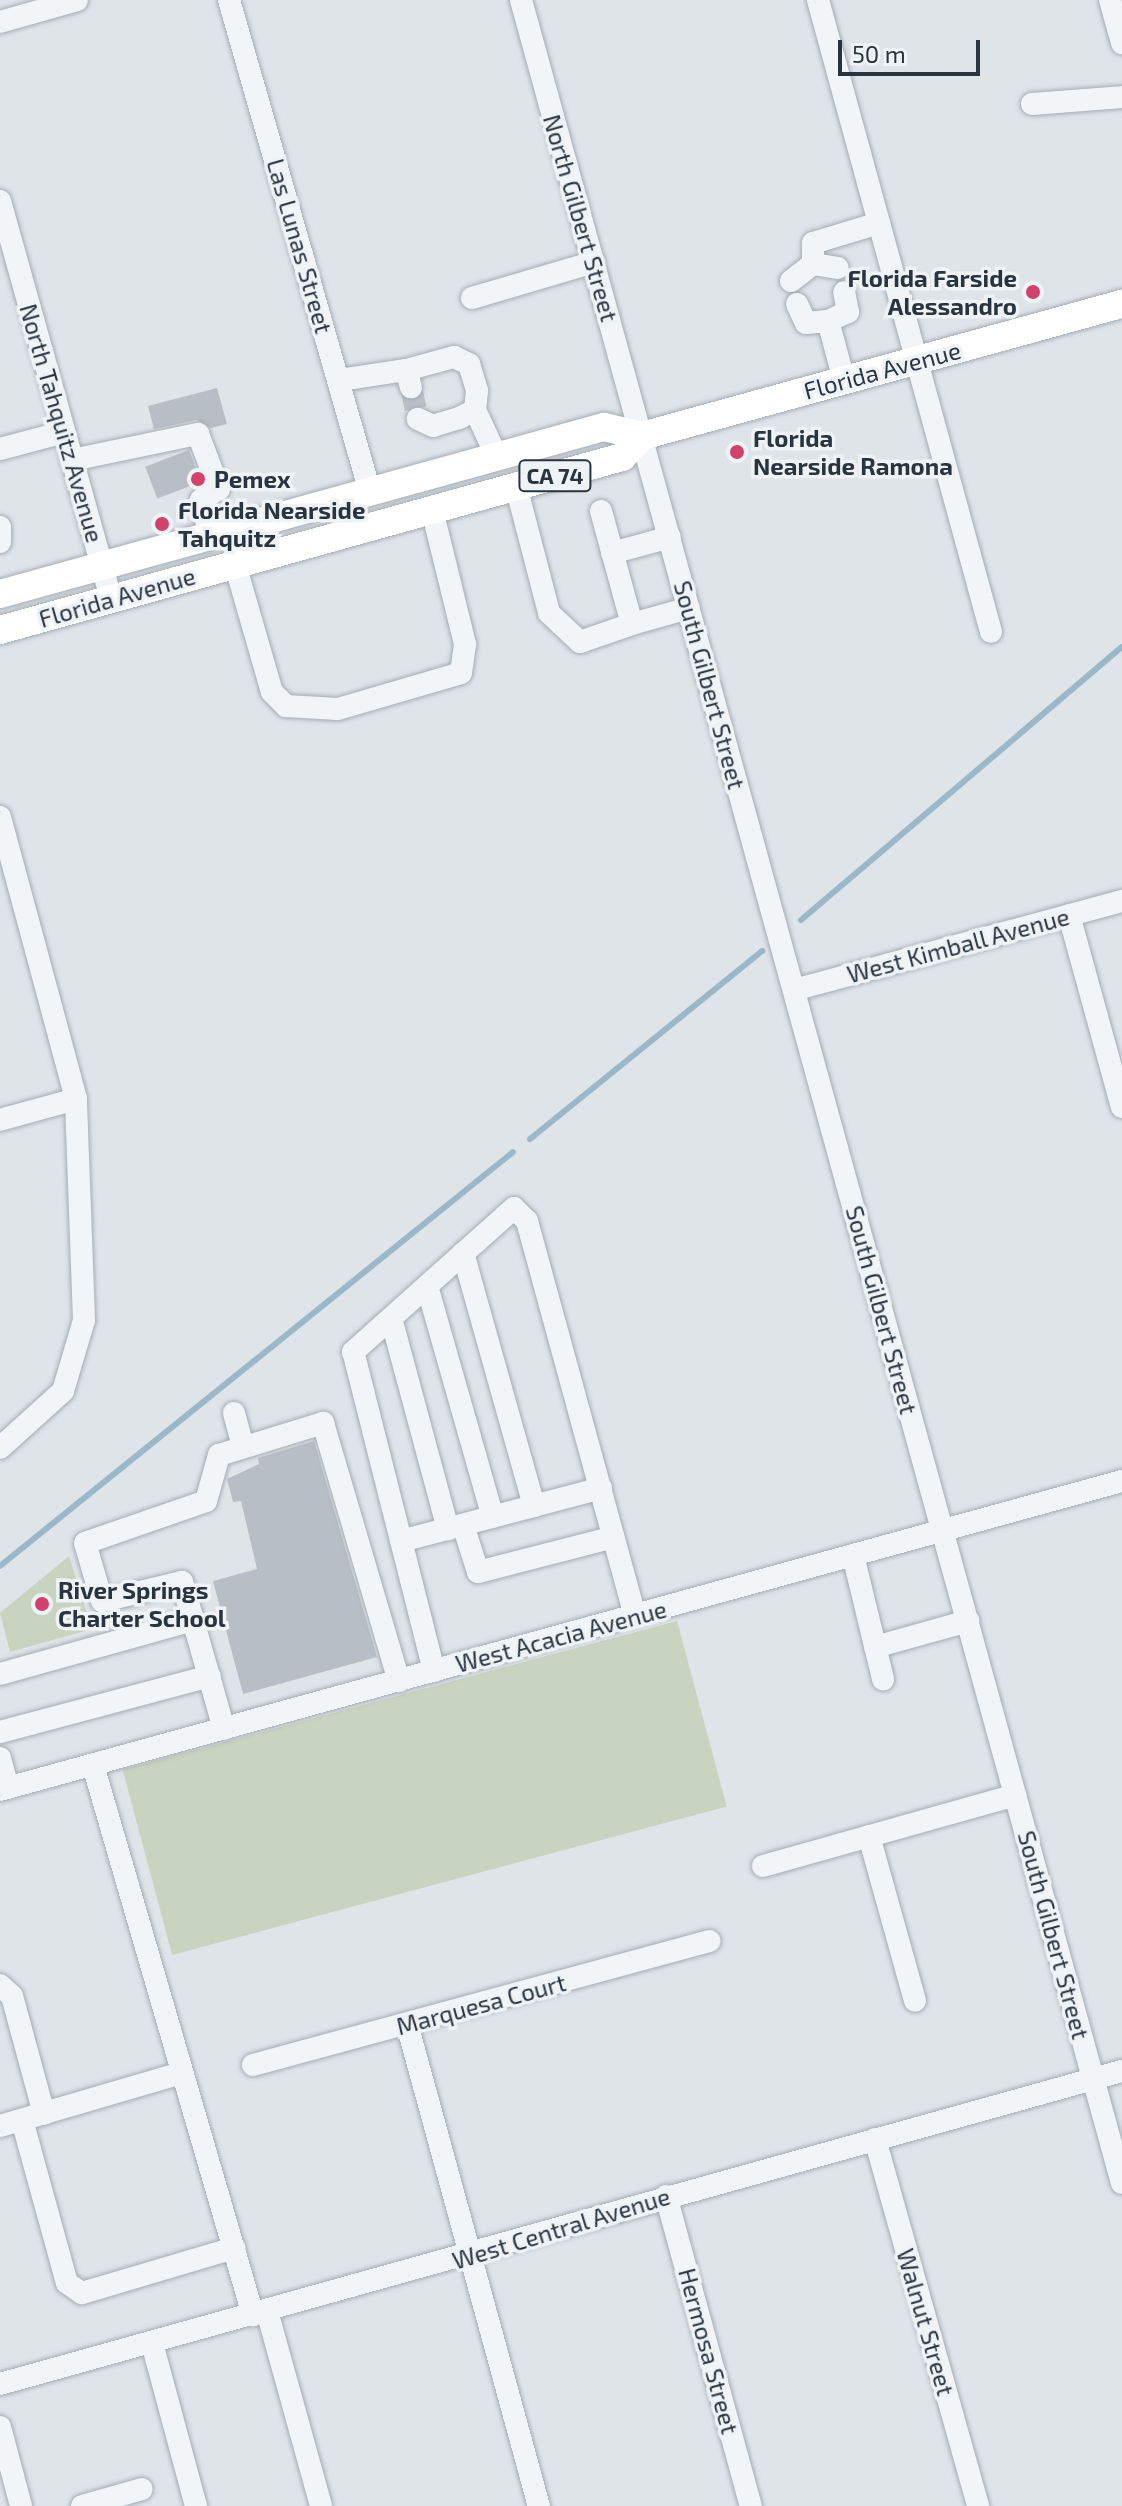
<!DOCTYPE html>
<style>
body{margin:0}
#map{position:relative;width:1122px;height:2506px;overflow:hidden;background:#dfe4e9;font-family:"Exo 2",sans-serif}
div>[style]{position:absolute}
.green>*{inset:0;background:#c8d3c0;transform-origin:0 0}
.stream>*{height:6px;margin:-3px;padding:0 3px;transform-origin:3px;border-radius:3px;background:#9ab8c9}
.building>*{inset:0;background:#b7bec6;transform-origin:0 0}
.minor-tunnel>*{height:22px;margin-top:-11px;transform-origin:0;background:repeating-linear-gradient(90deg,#bac1c7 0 22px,transparent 0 33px)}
.roads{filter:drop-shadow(0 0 2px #a4acb3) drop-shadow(0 0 2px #a4acb3)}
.minor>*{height:22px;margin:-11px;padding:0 11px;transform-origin:11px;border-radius:11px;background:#f2f5f7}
.major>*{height:28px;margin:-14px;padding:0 14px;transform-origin:14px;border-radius:14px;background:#fff}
.dots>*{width:22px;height:22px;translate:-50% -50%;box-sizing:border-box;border:4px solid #eff3f6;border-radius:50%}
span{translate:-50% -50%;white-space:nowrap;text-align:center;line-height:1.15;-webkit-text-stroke:7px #eff3f6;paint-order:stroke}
.shield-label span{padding:2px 6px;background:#eff3f6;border:2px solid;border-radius:6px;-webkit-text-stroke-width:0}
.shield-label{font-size:22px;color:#283440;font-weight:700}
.street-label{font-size:24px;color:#283440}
.poi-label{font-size:24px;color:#283440;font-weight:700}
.right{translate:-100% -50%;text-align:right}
.left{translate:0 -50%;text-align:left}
.scale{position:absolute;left:838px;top:40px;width:142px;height:36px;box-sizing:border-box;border:4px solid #283440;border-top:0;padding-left:10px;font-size:24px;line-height:28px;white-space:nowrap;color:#283440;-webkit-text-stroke:6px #eff3f6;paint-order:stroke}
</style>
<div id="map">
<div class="green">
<i style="clip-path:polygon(69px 1556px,92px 1629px,10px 1652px,0 1613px)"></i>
<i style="left:677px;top:1621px;width:192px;height:574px;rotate:75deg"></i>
</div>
<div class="stream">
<i style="left:801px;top:920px;width:421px;rotate:-40.4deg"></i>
<i style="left:530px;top:1139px;width:299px;rotate:-39deg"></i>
<i style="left:0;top:1566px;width:659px;rotate:-38.9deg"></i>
</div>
<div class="building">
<i style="clip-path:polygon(217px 388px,227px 424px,211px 428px,196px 420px,154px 429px,148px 406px)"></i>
<i style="left:189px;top:450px;width:34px;height:47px;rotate:69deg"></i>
<i style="clip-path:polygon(314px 1441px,377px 1657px,243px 1694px,213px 1581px,257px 1569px,241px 1501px,233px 1502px,227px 1479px,259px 1464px,258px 1458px)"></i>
</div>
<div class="minor-tunnel">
<i style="left:411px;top:387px;width:33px;rotate:78deg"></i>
</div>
<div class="roads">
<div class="minor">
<i style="left:229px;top:0;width:512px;rotate:74.01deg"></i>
<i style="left:521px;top:0;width:2264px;rotate:74.61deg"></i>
<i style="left:818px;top:0;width:655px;rotate:74.69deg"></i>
<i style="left:1110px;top:0;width:45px;rotate:74.4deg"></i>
<i style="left:0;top:22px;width:80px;rotate:-15.9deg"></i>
<i style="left:1032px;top:104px;width:90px;rotate:-4.4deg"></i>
<i style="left:0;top:201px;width:413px;rotate:74.4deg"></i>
<i style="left:813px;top:264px;width:21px;rotate:-90deg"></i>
<i style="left:813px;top:243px;width:69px;rotate:-16.9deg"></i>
<i style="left:791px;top:281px;width:28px;rotate:-38deg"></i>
<i style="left:813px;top:264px;width:25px;rotate:9deg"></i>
<i style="left:472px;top:298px;width:127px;rotate:-16.4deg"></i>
<i style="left:797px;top:304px;width:21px;rotate:65deg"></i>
<i style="left:806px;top:323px;width:22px;rotate:-5deg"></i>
<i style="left:828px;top:321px;width:22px;rotate:-24deg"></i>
<i style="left:848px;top:312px;width:20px;rotate:-101deg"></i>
<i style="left:828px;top:321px;width:61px;rotate:74.8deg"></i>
<i style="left:406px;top:370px;width:50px;rotate:-15.2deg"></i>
<i style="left:454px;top:357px;width:17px;rotate:25deg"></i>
<i style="left:469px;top:364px;width:28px;rotate:73deg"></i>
<i style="left:477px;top:391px;width:19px;rotate:96deg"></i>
<i style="left:475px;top:410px;width:18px;rotate:153deg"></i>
<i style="left:459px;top:418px;width:27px;rotate:163deg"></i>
<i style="left:433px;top:426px;width:17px;rotate:-155deg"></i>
<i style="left:340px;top:380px;width:67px;rotate:-8.6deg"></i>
<i style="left:406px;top:370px;width:18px;rotate:74deg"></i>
<i style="left:475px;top:410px;width:52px;rotate:64.9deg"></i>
<i style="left:0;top:449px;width:66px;rotate:-14.9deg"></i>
<i style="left:72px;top:460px;width:129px;rotate:-11.7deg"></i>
<i style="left:198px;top:434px;width:59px;rotate:69.1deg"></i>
<i style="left:219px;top:489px;width:21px;rotate:149deg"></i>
<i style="left:201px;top:500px;width:37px;rotate:76deg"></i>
<i style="left:516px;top:486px;width:131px;rotate:75.4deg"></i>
<i style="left:549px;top:613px;width:42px;rotate:43.1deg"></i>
<i style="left:580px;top:642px;width:55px;rotate:-19.1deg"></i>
<i style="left:601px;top:511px;width:117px;rotate:74.7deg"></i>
<i style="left:632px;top:624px;width:59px;rotate:-15.7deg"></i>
<i style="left:0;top:527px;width:15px;rotate:90deg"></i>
<i style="left:612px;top:553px;width:60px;rotate:-15.4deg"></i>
<i style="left:235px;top:564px;width:133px;rotate:73.9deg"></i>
<i style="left:272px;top:692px;width:20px;rotate:45deg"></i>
<i style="left:286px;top:706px;width:52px;rotate:3.3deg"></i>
<i style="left:338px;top:709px;width:128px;rotate:-16.3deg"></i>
<i style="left:461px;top:673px;width:29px;rotate:-82deg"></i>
<i style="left:465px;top:644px;width:138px;rotate:-103.8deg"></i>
<i style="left:0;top:817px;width:292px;rotate:74.9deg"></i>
<i style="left:76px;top:1099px;width:79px;rotate:164.6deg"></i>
<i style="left:1069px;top:915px;width:199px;rotate:74.6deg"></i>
<i style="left:794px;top:990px;width:340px;rotate:-15.2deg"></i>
<i style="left:463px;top:1253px;width:263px;rotate:74.3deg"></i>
<i style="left:427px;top:1286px;width:240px;rotate:74.1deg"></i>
<i style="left:391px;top:1318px;width:219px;rotate:74.9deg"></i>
<i style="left:234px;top:1413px;width:35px;rotate:75deg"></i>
<i style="left:0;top:1448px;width:85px;rotate:-42.1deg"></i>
<i style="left:63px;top:1391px;width:74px;rotate:-73.5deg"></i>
<i style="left:84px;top:1320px;width:221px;rotate:-92.1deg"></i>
<i style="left:463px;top:1525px;width:49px;rotate:72.3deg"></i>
<i style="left:478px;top:1572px;width:140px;rotate:-14.4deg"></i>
<i style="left:401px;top:1541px;width:207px;rotate:-14.8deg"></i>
<i style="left:853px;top:1555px;width:128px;rotate:76.4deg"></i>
<i style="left:875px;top:1647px;width:97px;rotate:-15.6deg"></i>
<i style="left:434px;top:1671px;width:329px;rotate:-104.2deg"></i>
<i style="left:353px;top:1352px;width:216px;rotate:-41.8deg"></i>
<i style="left:514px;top:1208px;width:18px;rotate:45deg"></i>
<i style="left:527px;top:1221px;width:409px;rotate:74.7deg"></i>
<i style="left:0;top:1674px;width:201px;rotate:-15.6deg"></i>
<i style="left:224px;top:1729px;width:153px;rotate:-105.9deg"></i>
<i style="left:182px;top:1582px;width:82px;rotate:166.6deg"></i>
<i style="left:102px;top:1601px;width:60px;rotate:-106.3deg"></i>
<i style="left:85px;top:1543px;width:128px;rotate:-19.1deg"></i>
<i style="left:206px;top:1501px;width:48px;rotate:-74.2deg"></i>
<i style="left:219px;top:1455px;width:109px;rotate:-17.1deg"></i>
<i style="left:323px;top:1423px;width:269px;rotate:73.6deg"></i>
<i style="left:0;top:1732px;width:217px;rotate:-14.9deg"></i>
<i style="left:0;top:1758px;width:31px;rotate:75deg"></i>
<i style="left:93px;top:1765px;width:573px;rotate:73.78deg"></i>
<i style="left:0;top:1790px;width:1164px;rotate:-15.4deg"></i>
<i style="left:869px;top:1836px;width:171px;rotate:74.4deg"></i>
<i style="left:763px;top:1866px;width:262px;rotate:-15.7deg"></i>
<i style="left:0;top:1985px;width:16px;rotate:43deg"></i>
<i style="left:12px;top:1996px;width:122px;rotate:74.8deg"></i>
<i style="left:407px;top:2024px;width:500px;rotate:74.7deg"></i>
<i style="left:253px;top:2065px;width:473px;rotate:-15.2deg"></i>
<i style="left:22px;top:2120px;width:169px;rotate:74.6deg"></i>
<i style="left:67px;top:2283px;width:18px;rotate:34deg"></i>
<i style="left:82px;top:2293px;width:159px;rotate:-16.5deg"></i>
<i style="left:0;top:2126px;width:189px;rotate:-16.3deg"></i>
<i style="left:875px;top:2139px;width:381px;rotate:74.3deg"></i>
<i style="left:666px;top:2196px;width:321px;rotate:74.7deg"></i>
<i style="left:267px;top:2311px;width:202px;rotate:74.5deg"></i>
<i style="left:152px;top:2343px;width:169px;rotate:74.9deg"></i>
<i style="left:0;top:2384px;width:1165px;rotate:-15.59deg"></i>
<i style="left:0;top:2427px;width:82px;rotate:75.1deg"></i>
<i style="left:82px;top:2506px;width:62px;rotate:-15.8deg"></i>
</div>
<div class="major">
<i style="left:0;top:594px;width:627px;rotate:-15.46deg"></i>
<i style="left:604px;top:427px;width:39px;rotate:13deg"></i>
<i style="left:642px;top:436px;width:498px;rotate:-15.4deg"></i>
<i style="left:0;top:630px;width:646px;rotate:-15.54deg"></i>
<i style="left:622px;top:457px;width:29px;rotate:-46deg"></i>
</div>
</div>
<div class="dots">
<i style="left:1033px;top:292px;background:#cf436d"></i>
<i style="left:737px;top:452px;background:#cf436d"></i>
<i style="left:198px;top:479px;background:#cf436d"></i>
<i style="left:162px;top:524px;background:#cf436d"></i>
<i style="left:42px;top:1604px;background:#cf436d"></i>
</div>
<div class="shield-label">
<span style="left:555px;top:476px">CA 74</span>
</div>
<div class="street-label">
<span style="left:581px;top:218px;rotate:74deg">North Gilbert Street</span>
<span style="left:300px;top:246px;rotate:74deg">Las Lunas Street</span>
<span style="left:882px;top:370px;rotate:-15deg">Florida Avenue</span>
<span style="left:62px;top:423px;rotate:74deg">North Tahquitz Avenue</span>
<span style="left:117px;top:597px;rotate:-16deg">Florida Avenue</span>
<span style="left:710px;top:685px;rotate:75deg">South Gilbert Street</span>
<span style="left:958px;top:945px;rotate:-15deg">West Kimball Avenue</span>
<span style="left:882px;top:1310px;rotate:75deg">South Gilbert Street</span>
<span style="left:561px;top:1636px;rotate:-15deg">West Acacia Avenue</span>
<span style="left:1054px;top:1935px;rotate:75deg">South Gilbert Street</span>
<span style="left:481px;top:2004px;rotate:-15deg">Marquesa Court</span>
<span style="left:561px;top:2228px;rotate:-17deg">West Central Avenue</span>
<span style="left:926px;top:2322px;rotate:74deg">Walnut Street</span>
<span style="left:709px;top:2351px;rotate:75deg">Hermosa Street</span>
</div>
<div class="poi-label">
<span class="right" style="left:1017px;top:292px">Florida Farside<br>Alessandro</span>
<span class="left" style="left:753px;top:452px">Florida<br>Nearside Ramona</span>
<span class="left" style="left:214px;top:479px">Pemex</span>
<span class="left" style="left:178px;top:524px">Florida Nearside<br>Tahquitz</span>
<span class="left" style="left:58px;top:1604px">River Springs<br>Charter School</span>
</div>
<div class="scale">50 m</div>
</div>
